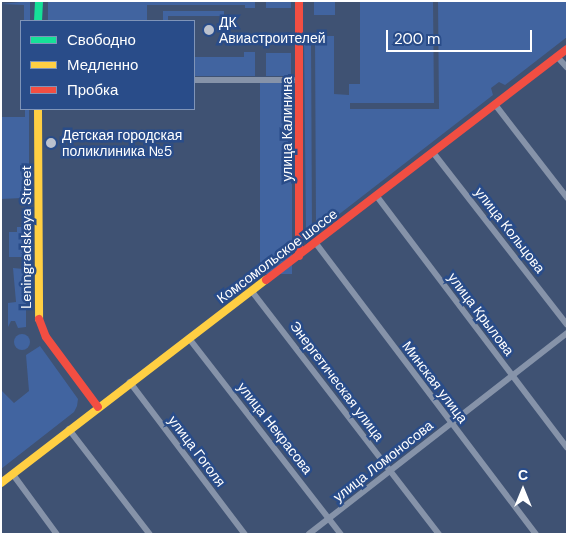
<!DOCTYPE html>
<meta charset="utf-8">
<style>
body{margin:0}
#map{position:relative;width:568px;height:535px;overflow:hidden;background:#3f5273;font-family:"DM Sans",sans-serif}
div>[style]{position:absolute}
.green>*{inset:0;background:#4164a0;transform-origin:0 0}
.round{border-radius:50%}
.street>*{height:5.5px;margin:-2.75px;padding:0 2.75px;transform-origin:2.75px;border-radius:2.75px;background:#8693a9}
.fast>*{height:8px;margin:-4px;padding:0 4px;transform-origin:4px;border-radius:4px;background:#16e098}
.slow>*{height:8px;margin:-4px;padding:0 4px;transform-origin:4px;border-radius:4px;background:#ffcf43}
.jam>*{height:8px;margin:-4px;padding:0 4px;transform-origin:4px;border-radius:4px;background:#f24e42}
.dots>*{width:14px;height:14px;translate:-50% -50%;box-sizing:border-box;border:2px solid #294c89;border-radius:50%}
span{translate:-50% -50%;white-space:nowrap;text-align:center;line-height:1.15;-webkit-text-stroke:5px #294c89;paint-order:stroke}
.poi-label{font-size:14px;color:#fff}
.left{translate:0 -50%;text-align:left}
.street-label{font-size:14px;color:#fff}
.frame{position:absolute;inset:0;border:2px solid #fff;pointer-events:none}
.legend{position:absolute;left:20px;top:20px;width:175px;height:90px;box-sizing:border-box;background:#294c89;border:1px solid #7f94b8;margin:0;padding:6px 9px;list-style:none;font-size:15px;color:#fff}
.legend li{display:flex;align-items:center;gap:10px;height:25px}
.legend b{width:25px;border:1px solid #7f94b8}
.north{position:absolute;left:498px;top:465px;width:50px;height:50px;-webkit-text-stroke:4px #294c89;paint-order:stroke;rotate:0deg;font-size:14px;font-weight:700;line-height:20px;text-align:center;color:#fff}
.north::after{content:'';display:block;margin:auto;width:18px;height:22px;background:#fff;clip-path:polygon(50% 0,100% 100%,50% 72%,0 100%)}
.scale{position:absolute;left:386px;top:30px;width:146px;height:22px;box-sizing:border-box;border:2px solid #fff;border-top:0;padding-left:6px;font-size:15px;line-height:18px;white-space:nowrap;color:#fff;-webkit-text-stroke:4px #294c89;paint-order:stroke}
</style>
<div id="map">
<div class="green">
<i style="clip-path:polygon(30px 1px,30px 21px,24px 21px,24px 5px,1px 4px)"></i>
<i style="clip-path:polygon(48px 1px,255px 1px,255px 8px,245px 8px,245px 5px,147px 5px,147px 21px,48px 21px)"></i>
<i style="left:266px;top:1px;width:25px;height:7px"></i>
<i style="left:314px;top:1px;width:21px;height:14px"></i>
<i style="clip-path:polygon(360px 1px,433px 1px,434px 103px,350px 103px,350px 109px,439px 109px,438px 1px,567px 1px,567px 37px,505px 85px,499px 82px,491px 88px,493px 95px,320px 229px,316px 225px,315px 36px,334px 36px,334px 94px,349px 95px,349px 84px,360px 84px)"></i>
<i style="clip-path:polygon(163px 11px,224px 11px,224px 16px,168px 16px,168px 21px,163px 21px)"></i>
<i style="clip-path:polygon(304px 38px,311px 38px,312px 232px,306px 236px)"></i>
<i style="clip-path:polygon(244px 52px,255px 52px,255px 76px,194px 76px,194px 57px,244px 57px)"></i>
<i style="left:291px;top:53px;width:23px;height:25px;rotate:90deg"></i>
<i style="left:260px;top:83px;width:32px;height:191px"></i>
<i style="clip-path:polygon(25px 109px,29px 109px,29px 184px,22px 198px,1px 199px,1px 117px,25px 117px)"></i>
<i style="clip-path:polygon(17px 227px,24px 227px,23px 257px,9px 257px,9px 232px,17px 232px)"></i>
<i style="clip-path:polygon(13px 268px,23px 269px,26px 273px,26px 327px,18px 328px,15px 321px,11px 321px,8px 327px,8px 303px,16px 302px)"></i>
<i class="round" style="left:14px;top:334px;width:16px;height:16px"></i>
<i style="clip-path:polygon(40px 346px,78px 399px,77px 406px,74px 412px,1px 469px,1px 390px,14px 403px,29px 391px,26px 355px)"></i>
</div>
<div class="street">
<i style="left:557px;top:56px;width:15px;rotate:48deg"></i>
<i style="left:194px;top:80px;width:105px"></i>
<i style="left:495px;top:104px;width:118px;rotate:52.3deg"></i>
<i style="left:433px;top:152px;width:218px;rotate:52.1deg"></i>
<i style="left:377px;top:196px;width:315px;rotate:52.9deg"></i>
<i style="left:316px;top:243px;width:365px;rotate:52.9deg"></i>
<i style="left:252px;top:291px;width:307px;rotate:52.4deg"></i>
<i style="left:189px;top:338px;width:248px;rotate:52.2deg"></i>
<i style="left:130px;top:382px;width:191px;rotate:52.9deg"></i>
<i style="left:69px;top:429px;width:133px;rotate:52.4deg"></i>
<i style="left:13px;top:474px;width:74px;rotate:53.7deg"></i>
<i style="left:309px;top:534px;width:327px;rotate:-37.9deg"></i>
</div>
<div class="fast">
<i style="left:38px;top:21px;width:20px;rotate:-87deg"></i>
</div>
<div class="slow">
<i style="left:38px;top:109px;width:210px;rotate:89.7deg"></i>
<i style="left:1px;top:483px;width:334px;rotate:-37.5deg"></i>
</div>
<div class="jam">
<i style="left:299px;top:1px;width:255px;rotate:90deg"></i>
<i style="left:266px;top:280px;width:379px;rotate:-37.5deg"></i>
<i style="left:39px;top:319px;width:19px;rotate:69deg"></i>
<i style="left:46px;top:337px;width:87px;rotate:53.4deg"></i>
</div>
<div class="dots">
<i style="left:209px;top:30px;background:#bcc2ce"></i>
<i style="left:51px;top:143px;background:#bcc2ce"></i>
</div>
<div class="poi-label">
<span class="left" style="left:219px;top:30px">ДК<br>Авиастроителей</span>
<span class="left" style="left:62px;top:143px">Детская городская<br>поликлиника №5</span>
</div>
<div class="street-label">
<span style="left:287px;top:129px;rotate:-90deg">улица Калинина</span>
<span style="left:510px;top:230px;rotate:52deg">улица Кольцова</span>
<span style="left:26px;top:237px;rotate:-90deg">Leningradskaya Street</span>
<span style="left:277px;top:256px;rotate:-37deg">Комсомольское шоссе</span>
<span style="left:481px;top:314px;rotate:53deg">улица Крылова</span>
<span style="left:337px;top:381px;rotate:53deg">Энергетическая улица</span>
<span style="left:435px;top:382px;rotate:53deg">Минская улица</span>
<span style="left:275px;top:428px;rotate:52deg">улица Некрасова</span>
<span style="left:197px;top:451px;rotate:53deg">улица Гоголя</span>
<span style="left:383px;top:461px;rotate:-38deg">улица Ломоносова</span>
</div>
<div class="frame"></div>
<ul class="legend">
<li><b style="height:6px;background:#16e098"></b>Свободно</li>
<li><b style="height:6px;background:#ffcf43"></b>Медленно</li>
<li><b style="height:6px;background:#f24e42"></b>Пробка</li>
</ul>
<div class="north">С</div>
<div class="scale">200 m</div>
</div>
